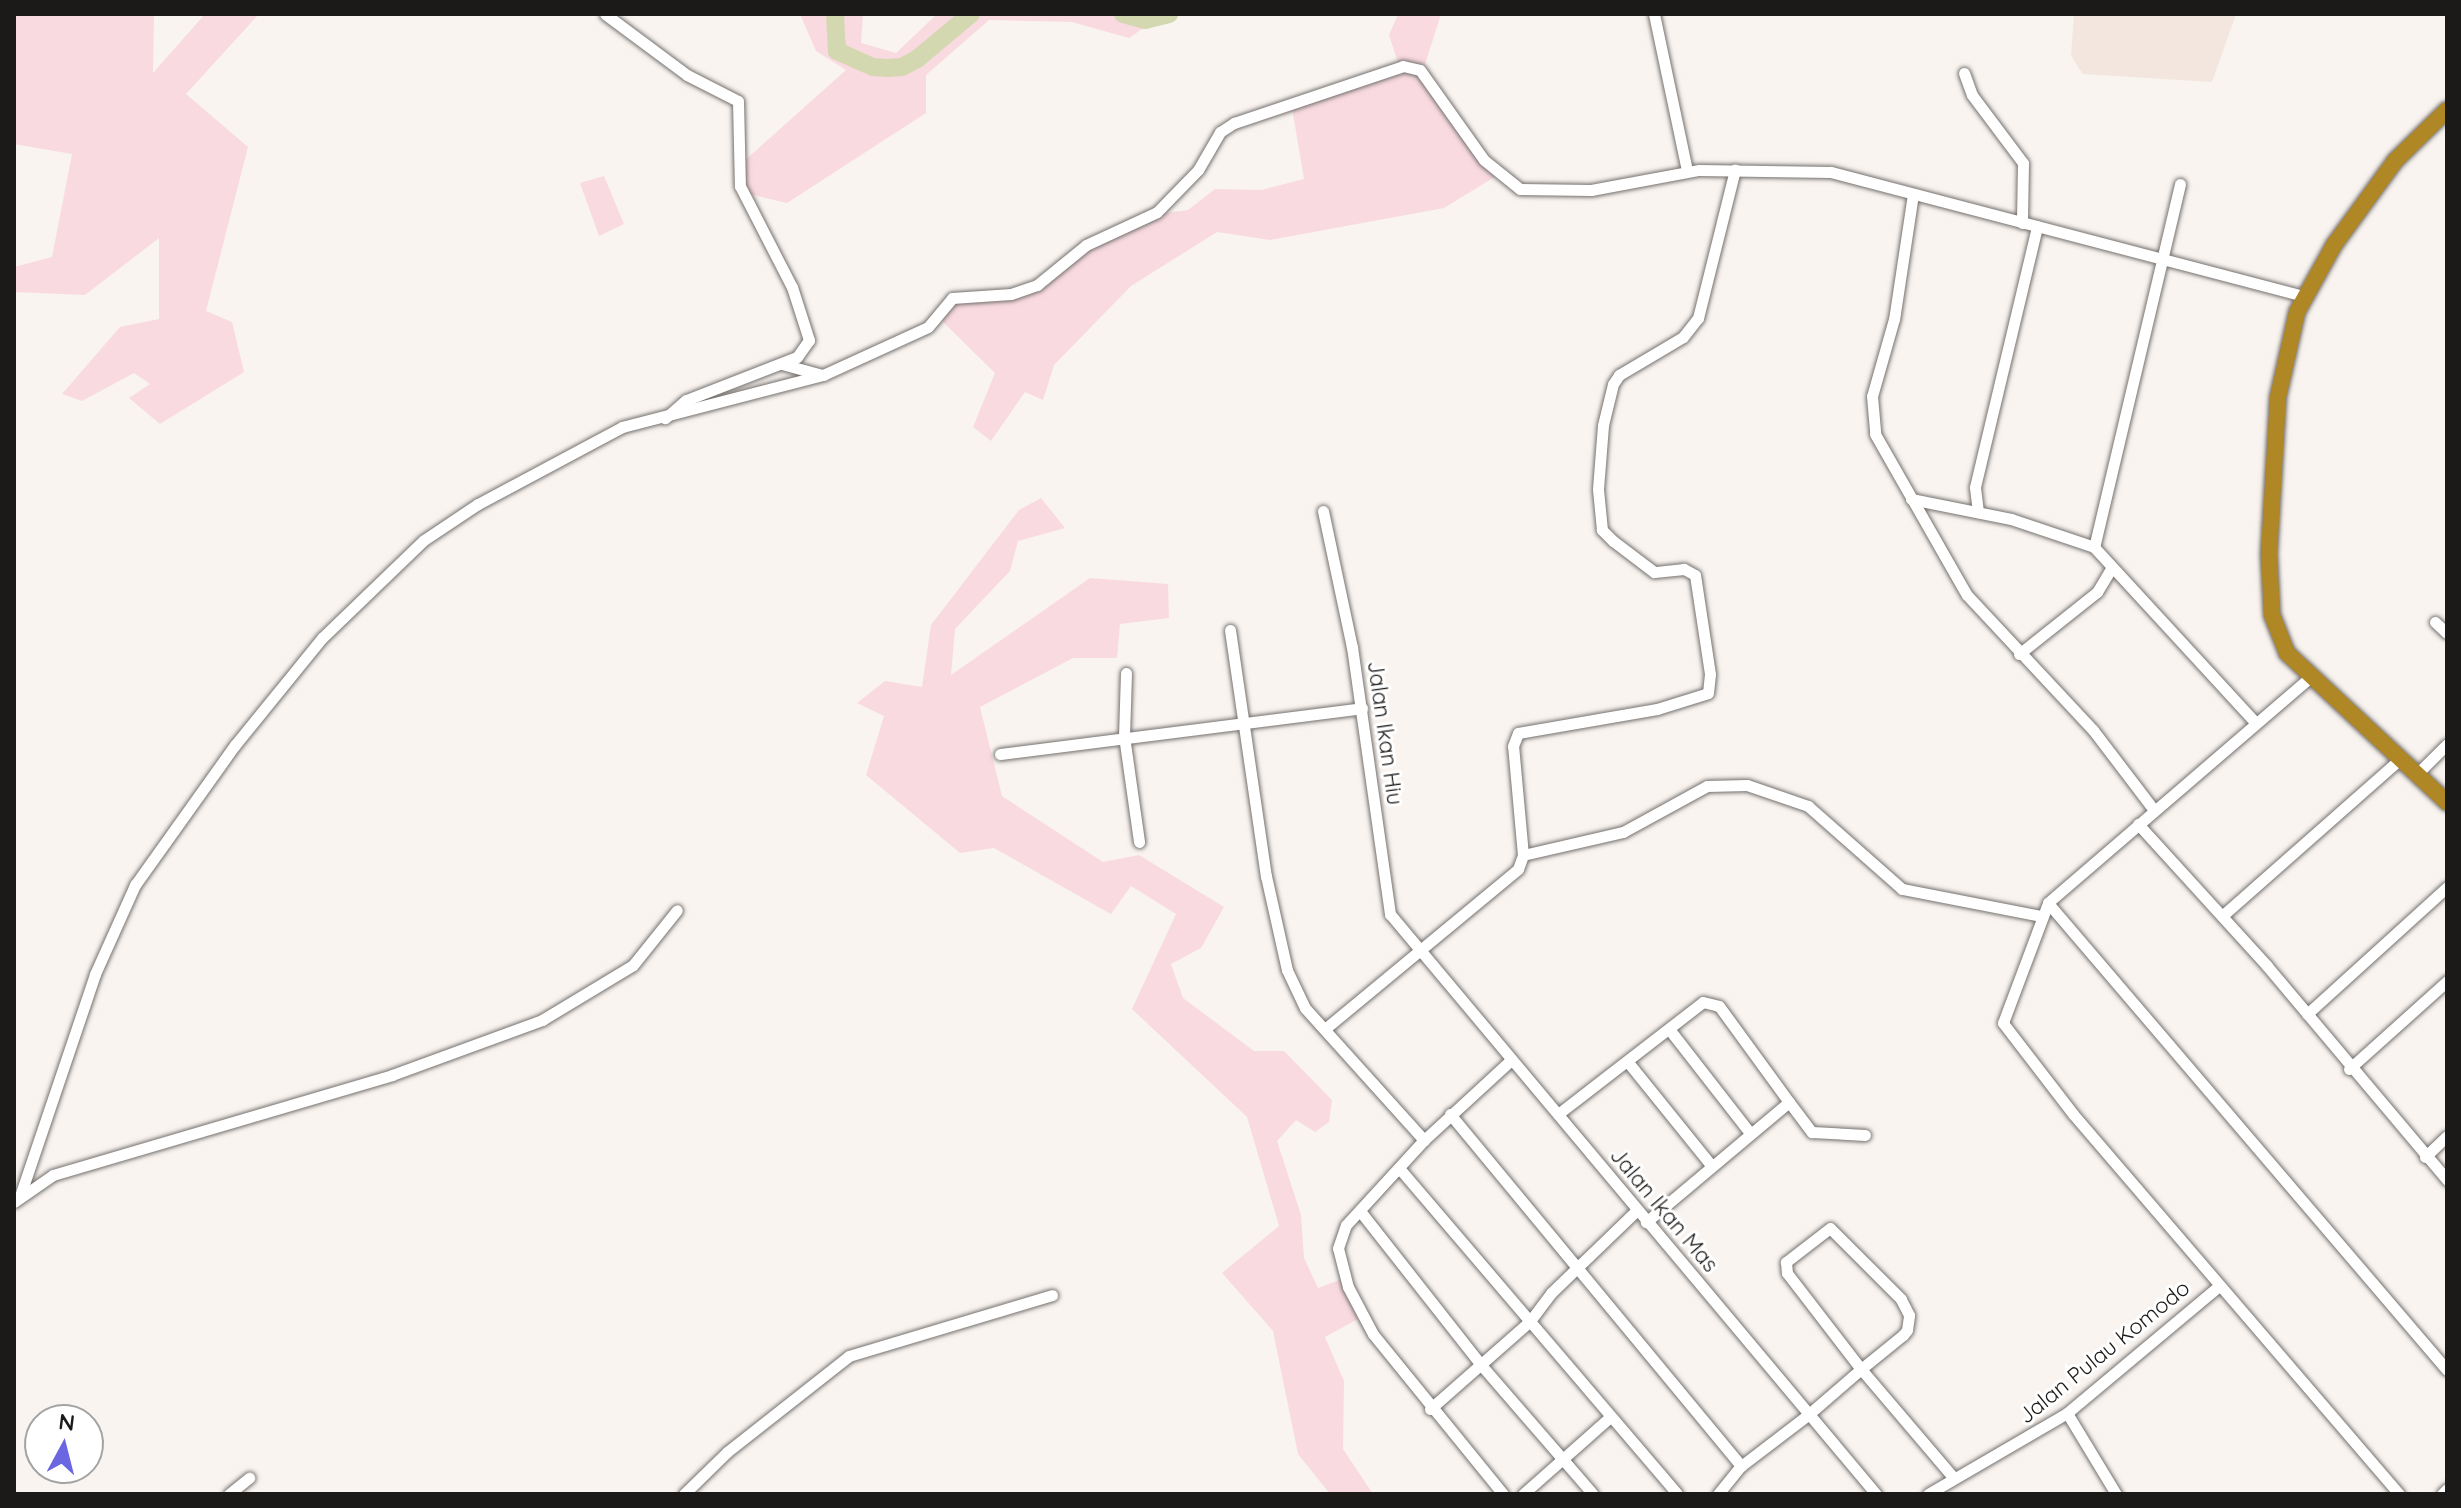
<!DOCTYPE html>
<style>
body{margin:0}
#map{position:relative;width:2461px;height:1508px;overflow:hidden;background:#f9f4f0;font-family:Quicksand,sans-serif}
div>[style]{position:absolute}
.built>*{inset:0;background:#f2e6de}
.green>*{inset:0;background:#f9dae1}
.river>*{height:18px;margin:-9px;padding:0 9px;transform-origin:9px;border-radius:9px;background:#d3d8b0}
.roads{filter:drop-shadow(0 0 2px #75716e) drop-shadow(0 0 2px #75716e)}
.minor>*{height:11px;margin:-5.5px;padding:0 5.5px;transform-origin:5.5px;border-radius:5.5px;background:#fff}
.highway>*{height:16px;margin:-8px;padding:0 8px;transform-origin:8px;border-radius:8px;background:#af8724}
span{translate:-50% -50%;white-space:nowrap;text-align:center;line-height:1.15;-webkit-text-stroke:6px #fff;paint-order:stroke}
.street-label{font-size:22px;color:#1c1a19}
.frame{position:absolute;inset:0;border:16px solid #1c1a19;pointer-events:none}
.north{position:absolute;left:24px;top:1404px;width:80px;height:80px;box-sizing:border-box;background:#fff;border:2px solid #a4a3a3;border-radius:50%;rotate:7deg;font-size:22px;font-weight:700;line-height:32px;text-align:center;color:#1c1a19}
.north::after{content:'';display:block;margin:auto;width:28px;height:36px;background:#6b67e1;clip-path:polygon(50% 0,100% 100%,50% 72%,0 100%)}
</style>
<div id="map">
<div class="built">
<i style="clip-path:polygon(2074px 14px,2236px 14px,2212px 82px,2083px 74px,2071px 56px)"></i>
</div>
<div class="green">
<i style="clip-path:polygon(14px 14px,154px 14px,153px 73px,205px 14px,259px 14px,186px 94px,248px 147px,206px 311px,232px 322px,244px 372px,160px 424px,129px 398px,150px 384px,134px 373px,82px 401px,62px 394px,120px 327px,159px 319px,159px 238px,85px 295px,14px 292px,14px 267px,52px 257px,72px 154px,14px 144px)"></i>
<i style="clip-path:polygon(800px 14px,863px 14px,861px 43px,896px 53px,937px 14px,1164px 14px,1129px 38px,1072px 22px,989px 20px,926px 75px,926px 113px,787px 203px,740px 192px,733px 171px,846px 70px,816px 51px)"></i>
<i style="clip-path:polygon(1398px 14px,1441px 14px,1421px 77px,1453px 126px,1498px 175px,1444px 208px,1270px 240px,1217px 232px,1131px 286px,1054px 365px,1043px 400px,1025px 392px,991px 441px,973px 427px,995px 373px,943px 322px,949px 305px,957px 298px,1036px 287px,1067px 268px,1079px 254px,1159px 214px,1188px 210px,1215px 189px,1261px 190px,1304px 179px,1292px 108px,1400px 69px,1389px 35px)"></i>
<i style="clip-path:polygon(604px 176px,624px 224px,599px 236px,580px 183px)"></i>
<i style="clip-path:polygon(1041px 498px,1065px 528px,1018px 541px,1010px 571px,955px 629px,951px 675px,1090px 578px,1168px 584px,1169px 618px,1120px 624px,1117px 658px,1073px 658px,980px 707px,1002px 796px,1103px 862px,1139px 855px,1224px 907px,1201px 948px,1171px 964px,1183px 998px,1254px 1051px,1284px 1051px,1332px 1100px,1329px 1122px,1315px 1132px,1296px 1120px,1277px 1141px,1301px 1215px,1304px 1258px,1318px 1288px,1342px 1279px,1358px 1319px,1325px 1337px,1344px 1381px,1343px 1449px,1373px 1494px,1330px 1494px,1298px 1454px,1273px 1331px,1222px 1273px,1279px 1226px,1247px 1117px,1132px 1009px,1176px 914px,1131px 886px,1111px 914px,994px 848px,960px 853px,866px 775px,884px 716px,857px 703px,885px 681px,922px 687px,931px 625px,1019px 510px)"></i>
</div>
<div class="river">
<i style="left:835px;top:14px;width:37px;rotate:87deg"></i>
<i style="left:837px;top:51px;width:39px;rotate:24deg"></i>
<i style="left:873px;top:67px;width:14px;rotate:4deg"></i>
<i style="left:887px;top:68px;width:15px;rotate:-4deg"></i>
<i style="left:902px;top:67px;width:17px;rotate:-28deg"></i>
<i style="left:917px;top:59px;width:70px;rotate:-39.8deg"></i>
<i style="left:1123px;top:14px;width:23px;rotate:15deg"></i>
<i style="left:1145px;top:20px;width:25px;rotate:-14deg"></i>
</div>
<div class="roads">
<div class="minor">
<i style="left:605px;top:14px;width:102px;rotate:36.6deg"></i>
<i style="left:687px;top:75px;width:57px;rotate:27deg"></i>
<i style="left:738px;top:101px;width:85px;rotate:88.7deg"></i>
<i style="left:740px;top:186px;width:114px;rotate:62.8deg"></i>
<i style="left:792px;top:287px;width:56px;rotate:72.2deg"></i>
<i style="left:809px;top:340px;width:21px;rotate:125deg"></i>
<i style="left:797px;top:357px;width:119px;rotate:158.8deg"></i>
<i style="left:686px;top:400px;width:28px;rotate:139deg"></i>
<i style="left:1654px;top:14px;width:160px;rotate:78.1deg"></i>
<i style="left:1964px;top:73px;width:23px;rotate:70deg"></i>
<i style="left:1972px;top:95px;width:85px;rotate:53.1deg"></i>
<i style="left:2023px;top:163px;width:60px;rotate:91deg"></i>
<i style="left:2180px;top:184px;width:373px;rotate:103.3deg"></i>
<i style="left:2094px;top:547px;width:238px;rotate:47.4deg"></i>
<i style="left:1913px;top:194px;width:126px;rotate:98.6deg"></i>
<i style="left:1894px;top:319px;width:80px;rotate:105.9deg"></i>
<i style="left:1872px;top:396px;width:38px;rotate:85deg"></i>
<i style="left:1875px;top:434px;width:185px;rotate:60.3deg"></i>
<i style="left:1967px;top:595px;width:185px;rotate:47deg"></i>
<i style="left:2093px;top:730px;width:101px;rotate:52.7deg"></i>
<i style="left:782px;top:364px;width:41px;rotate:15.4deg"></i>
<i style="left:1911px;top:499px;width:102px;rotate:11.3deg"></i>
<i style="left:2011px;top:519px;width:88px;rotate:18.6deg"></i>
<i style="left:1323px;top:511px;width:139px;rotate:78deg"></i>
<i style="left:1352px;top:647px;width:270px;rotate:81.9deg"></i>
<i style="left:1390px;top:914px;width:757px;rotate:50.04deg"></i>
<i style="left:1978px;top:512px;width:25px;rotate:-97deg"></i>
<i style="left:1975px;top:487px;width:268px;rotate:-76.6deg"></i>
<i style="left:2435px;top:622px;width:16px;rotate:43deg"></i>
<i style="left:1230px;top:630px;width:249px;rotate:81.7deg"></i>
<i style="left:1266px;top:876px;width:96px;rotate:77.4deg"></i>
<i style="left:1287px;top:970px;width:42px;rotate:64.7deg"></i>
<i style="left:1305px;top:1008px;width:178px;rotate:48deg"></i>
<i style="left:2019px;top:654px;width:100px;rotate:-38.5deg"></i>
<i style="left:2097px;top:592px;width:27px;rotate:-59deg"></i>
<i style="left:1126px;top:673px;width:63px;rotate:91.8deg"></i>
<i style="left:1124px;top:736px;width:107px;rotate:81.9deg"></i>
<i style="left:2308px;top:679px;width:343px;rotate:139.3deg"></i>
<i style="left:2048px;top:903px;width:128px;rotate:110.6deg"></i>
<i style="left:2003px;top:1023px;width:115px;rotate:52.4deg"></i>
<i style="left:2073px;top:1114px;width:501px;rotate:49.37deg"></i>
<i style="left:1000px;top:754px;width:365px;rotate:-7.2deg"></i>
<i style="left:2417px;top:774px;width:42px;rotate:-45deg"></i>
<i style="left:2138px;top:824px;width:192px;rotate:47.7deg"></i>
<i style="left:2267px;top:966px;width:280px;rotate:49.9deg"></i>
<i style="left:1523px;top:855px;width:103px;rotate:-13deg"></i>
<i style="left:1623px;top:832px;width:96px;rotate:-28.7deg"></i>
<i style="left:1707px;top:786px;width:40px;rotate:-1.4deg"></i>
<i style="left:1747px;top:785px;width:65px;rotate:19deg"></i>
<i style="left:1808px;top:806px;width:125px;rotate:41.4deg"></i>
<i style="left:1902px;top:889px;width:142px;rotate:11deg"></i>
<i style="left:2048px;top:903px;width:614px;rotate:49.49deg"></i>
<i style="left:2222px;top:916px;width:236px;rotate:-41.4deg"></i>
<i style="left:2307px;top:1014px;width:189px;rotate:-42.2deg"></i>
<i style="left:1326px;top:1028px;width:249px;rotate:-39.6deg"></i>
<i style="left:1518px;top:869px;width:15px;rotate:-70deg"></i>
<i style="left:1523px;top:855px;width:109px;rotate:-95.2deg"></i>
<i style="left:1513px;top:746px;width:14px;rotate:-69deg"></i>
<i style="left:1518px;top:733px;width:141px;rotate:-9.8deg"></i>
<i style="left:1657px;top:709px;width:53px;rotate:-17.4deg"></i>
<i style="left:1708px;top:693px;width:19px;rotate:-84deg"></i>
<i style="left:1710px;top:674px;width:100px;rotate:-98.6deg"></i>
<i style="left:1695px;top:575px;width:13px;rotate:-151deg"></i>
<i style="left:1684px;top:569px;width:30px;rotate:174deg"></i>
<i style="left:1654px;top:572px;width:51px;rotate:-142.9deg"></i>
<i style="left:1613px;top:541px;width:16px;rotate:-135deg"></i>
<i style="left:1602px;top:530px;width:41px;rotate:-95.6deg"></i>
<i style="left:1598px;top:489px;width:64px;rotate:-85.5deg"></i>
<i style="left:1603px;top:425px;width:42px;rotate:-76.3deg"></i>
<i style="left:1613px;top:384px;width:11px;rotate:-56deg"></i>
<i style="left:1619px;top:375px;width:74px;rotate:-30.7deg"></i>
<i style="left:1683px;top:337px;width:24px;rotate:-52deg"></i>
<i style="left:1698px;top:318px;width:153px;rotate:-76deg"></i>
<i style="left:1669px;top:1029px;width:132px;rotate:52.1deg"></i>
<i style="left:1627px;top:1061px;width:132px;rotate:51.1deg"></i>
<i style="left:2349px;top:1069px;width:132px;rotate:-41.9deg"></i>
<i style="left:1789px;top:1102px;width:38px;rotate:53deg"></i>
<i style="left:1812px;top:1132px;width:53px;rotate:3.2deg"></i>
<i style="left:1450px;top:1114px;width:457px;rotate:50.4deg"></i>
<i style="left:1558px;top:1114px;width:183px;rotate:-37.7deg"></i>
<i style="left:1703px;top:1002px;width:16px;rotate:14deg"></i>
<i style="left:1719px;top:1006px;width:119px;rotate:53.9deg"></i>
<i style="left:1789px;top:1102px;width:187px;rotate:140deg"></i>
<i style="left:2425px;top:1157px;width:30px;rotate:-44deg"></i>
<i style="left:1399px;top:1168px;width:428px;rotate:49.5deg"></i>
<i style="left:20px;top:1196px;width:234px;rotate:-71.3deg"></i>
<i style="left:95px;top:974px;width:98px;rotate:-65.8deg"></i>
<i style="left:135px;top:885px;width:172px;rotate:-54.5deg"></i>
<i style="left:235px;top:745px;width:138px;rotate:-50.9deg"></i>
<i style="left:322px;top:638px;width:141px;rotate:-43.9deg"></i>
<i style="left:424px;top:540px;width:65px;rotate:-33.7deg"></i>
<i style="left:478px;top:504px;width:163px;rotate:-28.1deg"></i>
<i style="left:622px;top:427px;width:208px;rotate:-14.5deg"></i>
<i style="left:823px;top:375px;width:115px;rotate:-24.6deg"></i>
<i style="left:928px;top:327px;width:38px;rotate:-50deg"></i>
<i style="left:952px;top:298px;width:59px;rotate:-3.9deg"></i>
<i style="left:1011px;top:294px;width:28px;rotate:-19deg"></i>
<i style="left:1037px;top:285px;width:63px;rotate:-39.2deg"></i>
<i style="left:1086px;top:245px;width:78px;rotate:-24.9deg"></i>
<i style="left:1157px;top:212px;width:59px;rotate:-45.7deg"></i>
<i style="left:1198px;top:170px;width:44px;rotate:-59.9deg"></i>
<i style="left:1220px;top:132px;width:17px;rotate:-33deg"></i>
<i style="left:1234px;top:123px;width:178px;rotate:-18.6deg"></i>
<i style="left:1403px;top:66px;width:17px;rotate:13deg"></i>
<i style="left:1420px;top:70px;width:110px;rotate:54.6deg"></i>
<i style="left:1484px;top:160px;width:46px;rotate:38.9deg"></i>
<i style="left:1520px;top:189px;width:71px;rotate:0.8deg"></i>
<i style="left:1591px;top:190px;width:110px;rotate:-10.5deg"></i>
<i style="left:1699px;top:170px;width:132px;rotate:0.9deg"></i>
<i style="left:1831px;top:172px;width:488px;rotate:14.7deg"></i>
<i style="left:14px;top:1202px;width:47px;rotate:-34.7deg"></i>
<i style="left:53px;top:1175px;width:353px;rotate:-16.4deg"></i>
<i style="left:392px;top:1075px;width:160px;rotate:-20.1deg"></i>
<i style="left:542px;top:1020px;width:106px;rotate:-31.1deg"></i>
<i style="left:633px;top:965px;width:70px;rotate:-51.3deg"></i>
<i style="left:1360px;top:1211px;width:197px;rotate:51.8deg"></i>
<i style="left:1482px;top:1366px;width:169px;rotate:49.1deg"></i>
<i style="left:1430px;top:1409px;width:133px;rotate:-41.3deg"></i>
<i style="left:1530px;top:1321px;width:35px;rotate:-53deg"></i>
<i style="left:1551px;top:1293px;width:117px;rotate:-44deg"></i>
<i style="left:2067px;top:1413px;width:95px;rotate:58.8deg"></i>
<i style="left:229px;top:1494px;width:26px;rotate:-39deg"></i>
<i style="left:684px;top:1494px;width:60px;rotate:-44.3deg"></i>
<i style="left:727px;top:1452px;width:155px;rotate:-38.2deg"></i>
<i style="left:849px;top:1356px;width:212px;rotate:-16.7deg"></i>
<i style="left:1503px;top:1494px;width:206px;rotate:-129.1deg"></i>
<i style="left:1373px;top:1334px;width:53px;rotate:-118deg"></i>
<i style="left:1348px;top:1287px;width:40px;rotate:-104.4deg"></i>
<i style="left:1338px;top:1248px;width:24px;rotate:-71deg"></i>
<i style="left:1346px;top:1225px;width:115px;rotate:-47.5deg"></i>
<i style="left:1424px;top:1140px;width:118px;rotate:-42.6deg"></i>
<i style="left:1523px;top:1494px;width:116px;rotate:-41.5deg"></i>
<i style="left:1718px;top:1494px;width:36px;rotate:-51deg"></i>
<i style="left:1741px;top:1466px;width:86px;rotate:-37.4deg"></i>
<i style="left:1809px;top:1414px;width:69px;rotate:-40.9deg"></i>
<i style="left:1861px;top:1369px;width:54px;rotate:-39deg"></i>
<i style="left:1903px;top:1335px;width:6px;rotate:-51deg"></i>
<i style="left:1907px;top:1330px;width:15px;rotate:-82deg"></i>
<i style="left:1909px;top:1315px;width:18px;rotate:-117deg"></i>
<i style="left:1901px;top:1299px;width:100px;rotate:-135deg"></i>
<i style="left:1830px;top:1228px;width:56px;rotate:142.3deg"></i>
<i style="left:1786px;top:1262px;width:11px;rotate:85deg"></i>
<i style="left:1787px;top:1273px;width:121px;rotate:52.4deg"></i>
<i style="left:1861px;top:1369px;width:142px;rotate:49.6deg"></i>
<i style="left:1928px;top:1494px;width:161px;rotate:-30.2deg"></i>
<i style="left:2067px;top:1413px;width:198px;rotate:-39.9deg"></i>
<i style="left:2442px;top:1494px;width:7px;rotate:-45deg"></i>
</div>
<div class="highway">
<i style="left:2447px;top:110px;width:73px;rotate:135.6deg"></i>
<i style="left:2395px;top:161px;width:104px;rotate:126deg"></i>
<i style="left:2334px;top:245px;width:77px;rotate:118.9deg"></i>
<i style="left:2297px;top:312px;width:87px;rotate:102.6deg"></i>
<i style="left:2278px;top:397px;width:158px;rotate:93.3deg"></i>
<i style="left:2269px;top:555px;width:60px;rotate:87.1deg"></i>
<i style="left:2272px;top:615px;width:41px;rotate:68.5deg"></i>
<i style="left:2287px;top:653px;width:219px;rotate:43deg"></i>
</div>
</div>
<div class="street-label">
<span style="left:1385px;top:733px;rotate:82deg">Jalan Ikan Hiu</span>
<span style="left:1664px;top:1210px;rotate:50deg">Jalan Ikan Mas</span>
<span style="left:2104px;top:1352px;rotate:-39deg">Jalan Pulau Komodo</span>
</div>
<div class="frame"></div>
<div class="north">N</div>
</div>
